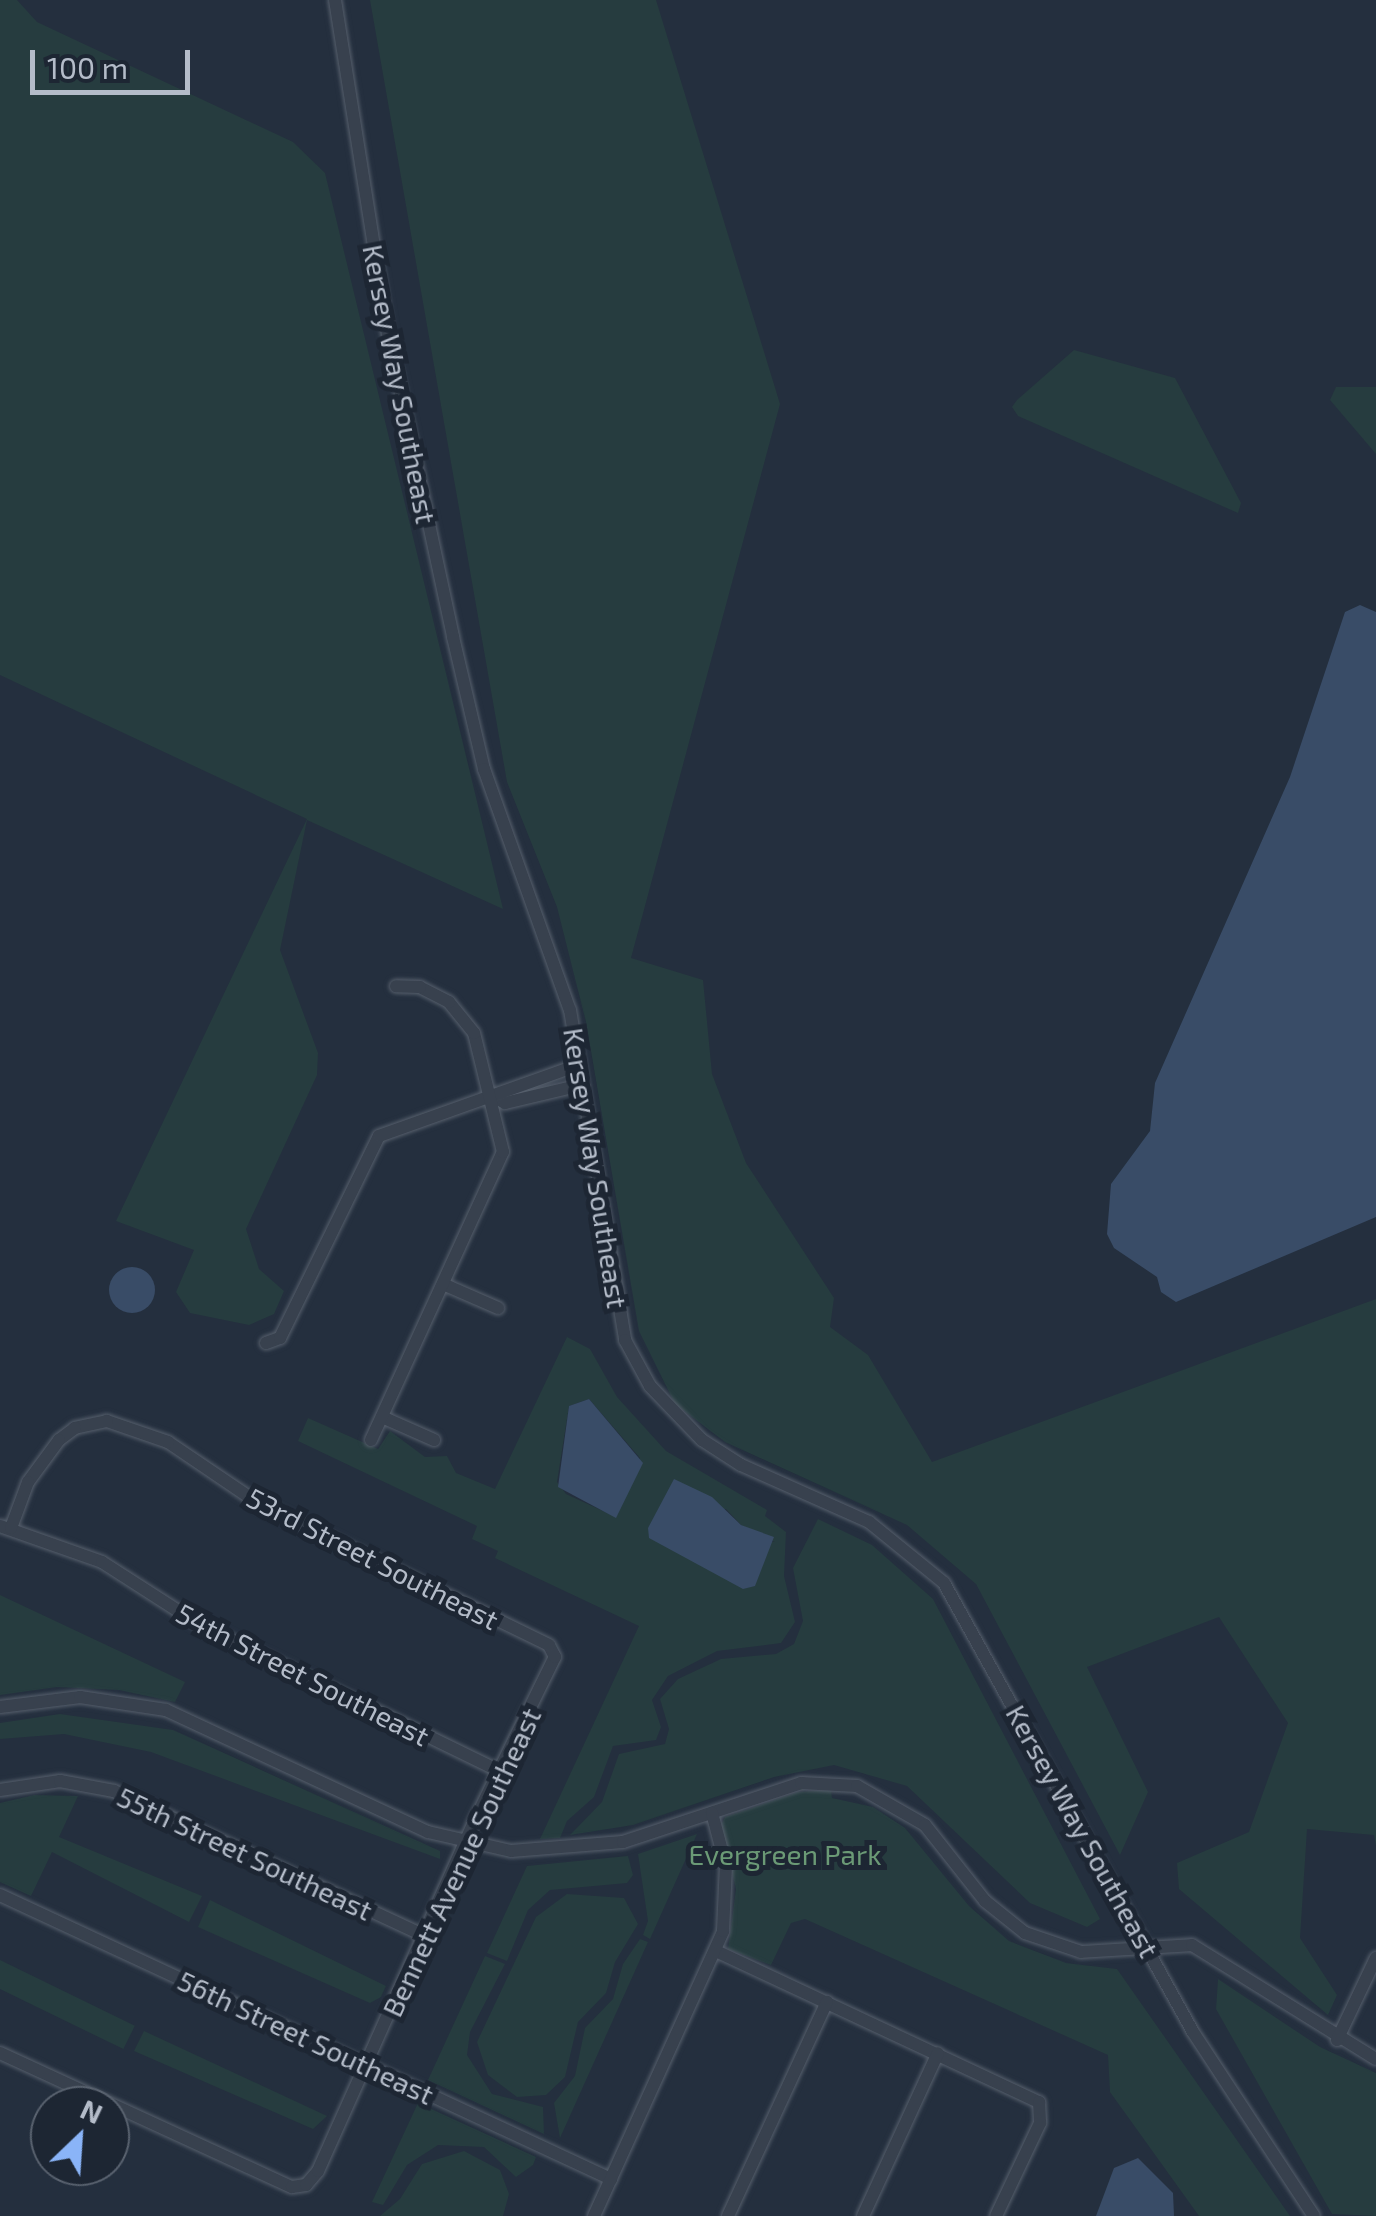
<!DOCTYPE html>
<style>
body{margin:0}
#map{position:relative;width:1376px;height:2216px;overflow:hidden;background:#242f3e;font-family:"Exo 2",sans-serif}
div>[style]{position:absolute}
.green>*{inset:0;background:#263c3f;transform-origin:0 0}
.water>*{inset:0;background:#394c67}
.round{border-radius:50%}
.roads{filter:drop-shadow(0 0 2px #565f6c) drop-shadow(0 0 2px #565f6c)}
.minor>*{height:12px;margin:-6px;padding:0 6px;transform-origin:6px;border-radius:6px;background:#38414e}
span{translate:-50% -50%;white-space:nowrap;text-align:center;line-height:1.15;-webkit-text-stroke:10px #1d2633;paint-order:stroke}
.street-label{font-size:28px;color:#b4bcc9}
.park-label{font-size:28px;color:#6b9a76}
.north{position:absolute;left:30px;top:2086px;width:100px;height:100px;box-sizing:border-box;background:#1d2633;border:2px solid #59626f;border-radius:50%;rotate:25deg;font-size:28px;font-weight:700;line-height:40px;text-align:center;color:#b4bcc9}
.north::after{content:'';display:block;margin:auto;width:35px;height:45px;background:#8ab4f8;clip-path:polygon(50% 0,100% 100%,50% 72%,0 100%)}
.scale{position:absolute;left:30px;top:50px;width:160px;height:45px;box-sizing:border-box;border:5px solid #b4bcc9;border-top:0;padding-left:12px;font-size:30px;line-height:35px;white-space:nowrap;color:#b4bcc9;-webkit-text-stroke:8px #1d2633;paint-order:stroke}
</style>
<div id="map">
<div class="green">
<i style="clip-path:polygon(0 0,17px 0,37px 22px,293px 142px,325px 173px,503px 909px,307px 820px,280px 950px,318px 1053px,317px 1075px,246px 1229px,259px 1269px,284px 1291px,274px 1314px,249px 1325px,190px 1313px,176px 1292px,194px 1250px,116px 1221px,307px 819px,0 675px)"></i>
<i style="clip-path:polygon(370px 0,656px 0,780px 404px,631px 958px,703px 980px,712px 1074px,746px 1163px,834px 1298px,830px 1327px,868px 1355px,932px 1462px,1376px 1299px,1376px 1846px,1374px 1835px,1307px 1829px,1300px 1938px,1337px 1995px,1328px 2015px,1179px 1889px,1177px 1863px,1249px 1832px,1288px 1723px,1219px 1617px,1087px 1667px,1148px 1792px,1120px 1855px,976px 1584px,907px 1525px,725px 1442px,675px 1404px,639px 1331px,586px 1022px,557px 907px,507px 782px)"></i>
<i style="clip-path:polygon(1074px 350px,1175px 378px,1241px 503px,1238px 513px,1018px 416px,1012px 407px,1017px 400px)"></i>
<i style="clip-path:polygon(1336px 387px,1376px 387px,1376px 454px,1330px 400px)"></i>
<i style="clip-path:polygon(evenodd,567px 1337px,590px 1349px,617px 1397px,666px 1451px,767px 1510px,765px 1516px,786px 1532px,784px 1576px,795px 1622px,781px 1643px,717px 1651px,668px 1676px,652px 1700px,661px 1727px,656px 1740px,613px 1746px,594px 1797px,567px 1821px,560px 1838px,540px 1839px,639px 1626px,495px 1558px,498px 1551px,472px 1539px,477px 1526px,298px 1441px,308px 1418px,378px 1449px,390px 1431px,425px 1457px,447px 1456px,456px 1473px,495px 1489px,567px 1337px,589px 1399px,640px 1458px,616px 1517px,566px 1494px,557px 1482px,569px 1406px,589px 1399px,567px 1337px,726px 1509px,741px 1525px,775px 1542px,648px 1528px,726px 1509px)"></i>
<i style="clip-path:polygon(818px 1519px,872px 1545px,933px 1599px,1100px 1919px,1087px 1927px,1030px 1903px,907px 1786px,834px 1765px,774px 1777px,633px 1825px,570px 1835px,602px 1802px,619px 1754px,665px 1744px,669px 1729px,660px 1699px,678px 1679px,721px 1659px,776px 1654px,794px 1644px,803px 1621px,793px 1568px)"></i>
<i style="clip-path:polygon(0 1595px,185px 1682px,175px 1702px,119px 1690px,57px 1687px,0 1695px)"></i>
<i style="clip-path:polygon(60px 1714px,173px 1730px,440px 1851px,440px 1859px,151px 1752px,64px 1734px,0 1739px,0 1723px)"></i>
<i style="clip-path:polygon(831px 1790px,832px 1798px,873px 1807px,905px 1828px,969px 1906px,1009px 1941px,1066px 1963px,1117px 1969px,1290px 2216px,1199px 2216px,1110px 2092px,1108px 2055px,805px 1919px,791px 1923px,771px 1965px,728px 1949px,736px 1889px,721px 1826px,725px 1817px,798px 1792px)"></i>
<i style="clip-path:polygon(34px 1795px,78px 1796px,59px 1837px,202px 1896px,189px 1922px,52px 1852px,31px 1896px,0 1882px,0 1803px)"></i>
<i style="clip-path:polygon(697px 1834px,650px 1939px,643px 1935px,648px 1921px,638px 1854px)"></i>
<i style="clip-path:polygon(628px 1856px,633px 1875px,627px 1883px,550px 1890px,528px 1910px,507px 1961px,487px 1953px,527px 1866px)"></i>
<i style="clip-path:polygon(567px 1894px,624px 1898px,638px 1924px,615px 1962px,606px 1993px,578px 2022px,565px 2077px,546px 2095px,517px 2097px,488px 2075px,477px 2042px,536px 1917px)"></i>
<i style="clip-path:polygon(210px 1900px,386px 1986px,381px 1997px,370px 2003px,198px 1927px)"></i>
<i style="clip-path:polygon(640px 1939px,648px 1942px,560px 2138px,554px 2103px,575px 2076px,585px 2028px,613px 1999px,623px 1964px)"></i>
<i style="clip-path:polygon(485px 1956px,505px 1964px,470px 2032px,467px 2055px,492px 2094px,543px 2107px,544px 2134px,428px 2080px)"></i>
<i style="left:0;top:1960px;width:150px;height:26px;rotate:26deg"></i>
<i style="clip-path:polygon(1218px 1979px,1320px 2047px,1376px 2073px,1376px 2216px,1332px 2214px,1216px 2009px)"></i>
<i style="clip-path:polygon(144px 2031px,327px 2116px,313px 2129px,134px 2051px)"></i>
<i style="clip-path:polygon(418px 2103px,536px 2157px,533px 2165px,516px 2177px,484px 2147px,438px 2145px,407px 2165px,383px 2205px,372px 2202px)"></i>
<i style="clip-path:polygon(464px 2151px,500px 2170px,509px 2194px,503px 2216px,380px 2216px,400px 2199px,422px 2164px)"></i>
</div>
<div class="water">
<i style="clip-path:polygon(1360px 605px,1376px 612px,1376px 1217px,1176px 1302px,1161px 1292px,1157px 1277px,1114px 1248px,1107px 1234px,1111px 1184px,1150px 1131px,1155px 1083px,1290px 777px,1345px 612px)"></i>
<i class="round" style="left:109px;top:1267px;width:46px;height:46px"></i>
<i style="clip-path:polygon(589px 1399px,643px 1463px,616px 1518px,558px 1487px,569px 1406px)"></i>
<i style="clip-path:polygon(674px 1479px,712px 1497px,741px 1525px,774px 1537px,755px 1586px,743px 1589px,649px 1538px,648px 1528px)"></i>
<i style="clip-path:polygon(1138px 2158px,1173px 2193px,1174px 2216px,1096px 2216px,1114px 2168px)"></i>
</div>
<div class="roads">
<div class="minor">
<i style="left:335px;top:0;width:337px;rotate:81deg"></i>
<i style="left:388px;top:333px;width:311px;rotate:77.9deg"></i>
<i style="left:453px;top:637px;width:136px;rotate:76.8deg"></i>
<i style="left:484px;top:769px;width:256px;rotate:70.4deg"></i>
<i style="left:570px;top:1010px;width:335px;rotate:80.5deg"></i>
<i style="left:625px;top:1340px;width:52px;rotate:61.5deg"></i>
<i style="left:650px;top:1386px;width:75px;rotate:46.1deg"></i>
<i style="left:702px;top:1440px;width:46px;rotate:32.7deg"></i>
<i style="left:741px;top:1465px;width:140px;rotate:24deg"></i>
<i style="left:869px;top:1522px;width:97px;rotate:39.1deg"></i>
<i style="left:944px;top:1583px;width:513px;rotate:60.99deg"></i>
<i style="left:1193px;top:2032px;width:220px;rotate:56.7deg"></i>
<i style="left:493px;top:1096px;width:14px;rotate:30deg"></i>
<i style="left:505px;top:1103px;width:78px;rotate:-13.3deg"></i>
<i style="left:445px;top:1285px;width:58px;rotate:23.5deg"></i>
<i style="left:266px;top:1343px;width:15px;rotate:-20deg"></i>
<i style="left:280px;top:1338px;width:225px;rotate:-63.9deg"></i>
<i style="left:379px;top:1136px;width:211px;rotate:-19.6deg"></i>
<i style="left:382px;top:1417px;width:57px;rotate:23.9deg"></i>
<i style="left:371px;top:1440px;width:317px;rotate:-65.4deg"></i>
<i style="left:503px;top:1152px;width:122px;rotate:-103.7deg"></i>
<i style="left:474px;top:1033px;width:40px;rotate:-129deg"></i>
<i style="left:449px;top:1002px;width:33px;rotate:-153deg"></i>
<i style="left:420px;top:987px;width:24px;rotate:-178deg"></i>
<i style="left:0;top:1526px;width:108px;rotate:19.4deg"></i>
<i style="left:102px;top:1562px;width:117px;rotate:32.7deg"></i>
<i style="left:200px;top:1625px;width:333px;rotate:26deg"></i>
<i style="left:0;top:1707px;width:81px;rotate:-7.1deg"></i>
<i style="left:80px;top:1697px;width:87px;rotate:8.6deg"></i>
<i style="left:166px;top:1710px;width:289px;rotate:25deg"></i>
<i style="left:428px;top:1832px;width:85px;rotate:12.9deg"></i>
<i style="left:511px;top:1851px;width:112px;rotate:-4.6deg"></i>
<i style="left:623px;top:1842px;width:188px;rotate:-18.3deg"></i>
<i style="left:801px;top:1783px;width:56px;rotate:3.1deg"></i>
<i style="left:857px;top:1786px;width:78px;rotate:29.8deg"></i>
<i style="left:925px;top:1825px;width:97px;rotate:51.7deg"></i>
<i style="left:985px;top:1901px;width:51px;rotate:38.7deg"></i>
<i style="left:1025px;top:1933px;width:59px;rotate:18.7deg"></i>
<i style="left:1081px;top:1952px;width:111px;rotate:-3.6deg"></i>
<i style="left:1192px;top:1945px;width:216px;rotate:31.8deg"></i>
<i style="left:0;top:1790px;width:61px;rotate:-8.5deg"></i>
<i style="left:60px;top:1781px;width:55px;rotate:10.5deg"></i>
<i style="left:114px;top:1791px;width:343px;rotate:25deg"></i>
<i style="left:0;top:1895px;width:674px;rotate:24.93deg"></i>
<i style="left:716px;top:1951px;width:357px;rotate:25.1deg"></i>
<i style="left:1039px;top:2102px;width:21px;rotate:87deg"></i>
<i style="left:1040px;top:2123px;width:103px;rotate:115.3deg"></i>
<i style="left:1337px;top:2040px;width:91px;rotate:-64.6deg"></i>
<i style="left:0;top:2053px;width:321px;rotate:24.7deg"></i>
<i style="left:292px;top:2187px;width:14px;rotate:-8deg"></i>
<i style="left:306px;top:2185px;width:18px;rotate:-49deg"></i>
<i style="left:318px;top:2171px;width:382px;rotate:-65.9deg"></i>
<i style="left:474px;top:1822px;width:184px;rotate:-63.9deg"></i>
<i style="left:555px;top:1657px;width:13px;rotate:-117deg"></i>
<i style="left:549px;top:1645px;width:324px;rotate:-154deg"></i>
<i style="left:258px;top:1503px;width:109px;rotate:-145.9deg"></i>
<i style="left:168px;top:1442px;width:65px;rotate:-161deg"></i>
<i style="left:107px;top:1421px;width:33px;rotate:168deg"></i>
<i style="left:75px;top:1428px;width:20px;rotate:143deg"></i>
<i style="left:59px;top:1440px;width:52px;rotate:126.4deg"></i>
<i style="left:28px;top:1482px;width:49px;rotate:110.3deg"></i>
<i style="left:594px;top:2216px;width:313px;rotate:-65.6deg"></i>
<i style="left:723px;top:1931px;width:65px;rotate:-87.4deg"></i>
<i style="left:726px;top:1866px;width:55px;rotate:-104.8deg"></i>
<i style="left:728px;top:2216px;width:236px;rotate:-65.2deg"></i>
<i style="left:863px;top:2216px;width:179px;rotate:-65.3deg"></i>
</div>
</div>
<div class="street-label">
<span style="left:400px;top:384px;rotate:79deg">Kersey Way Southeast</span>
<span style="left:596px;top:1168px;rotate:81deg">Kersey Way Southeast</span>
<span style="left:373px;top:1558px;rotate:27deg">53rd Street Southeast</span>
<span style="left:303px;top:1674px;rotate:27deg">54th Street Southeast</span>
<span style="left:1083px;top:1831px;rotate:61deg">Kersey Way Southeast</span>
<span style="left:245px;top:1853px;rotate:25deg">55th Street Southeast</span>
<span style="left:461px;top:1862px;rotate:-65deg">Bennett Avenue Southeast</span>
<span style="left:306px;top:2037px;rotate:25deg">56th Street Southeast</span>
</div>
<div class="park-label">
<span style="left:785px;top:1854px">Evergreen Park</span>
</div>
<div class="north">N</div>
<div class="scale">100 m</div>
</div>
